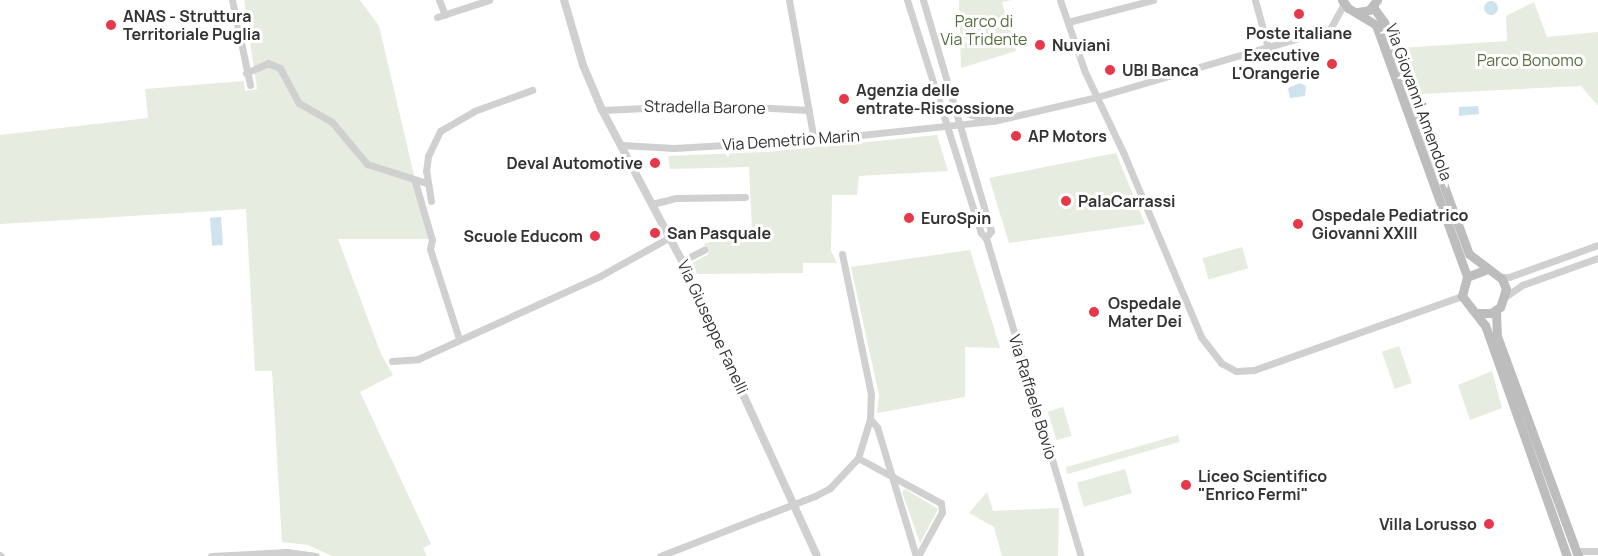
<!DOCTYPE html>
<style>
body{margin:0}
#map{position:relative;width:1598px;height:556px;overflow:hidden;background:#fff;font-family:Manrope,sans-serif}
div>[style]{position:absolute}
.green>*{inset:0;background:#e6ecdf;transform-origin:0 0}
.water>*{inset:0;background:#cee3ee;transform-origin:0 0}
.round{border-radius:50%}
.minor>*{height:7px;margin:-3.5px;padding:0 3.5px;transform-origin:3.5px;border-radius:3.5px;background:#d0d0d0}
.tertiary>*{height:8px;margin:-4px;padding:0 4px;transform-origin:4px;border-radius:4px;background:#d0d0d0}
.secondary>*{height:9px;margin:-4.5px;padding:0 4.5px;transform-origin:4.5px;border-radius:4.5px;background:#bdbdbd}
.dots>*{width:16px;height:16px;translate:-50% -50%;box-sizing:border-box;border:3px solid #fff;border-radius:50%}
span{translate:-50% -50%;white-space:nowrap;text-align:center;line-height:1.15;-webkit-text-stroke:6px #fff;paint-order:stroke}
.poi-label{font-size:16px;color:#333;font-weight:700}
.left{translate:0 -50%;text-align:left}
.right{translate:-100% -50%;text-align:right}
.park-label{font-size:16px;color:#57703f}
.street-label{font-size:16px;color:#333}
</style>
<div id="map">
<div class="green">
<i style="clip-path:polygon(244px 0,360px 0,379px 26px,429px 239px,338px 239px,381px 354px,393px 375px,360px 392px,431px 544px,423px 548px,427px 556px,332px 556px,308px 545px,282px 542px,272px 371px,255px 371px,246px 209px,0 224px,0 135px,148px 118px,145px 89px,244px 81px,245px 91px,257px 89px)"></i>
<i style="clip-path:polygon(959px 0,1012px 0,1002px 2px,1016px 51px,961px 68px)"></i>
<i style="clip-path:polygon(1534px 2px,1547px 37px,1598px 32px,1598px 106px,1581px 86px,1419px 94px,1401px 48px,1507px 41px,1506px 16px)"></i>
<i style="clip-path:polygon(937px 135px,948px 171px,859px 176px,857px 195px,832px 195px,831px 251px,837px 263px,803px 263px,803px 273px,697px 274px,692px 263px,709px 254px,704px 244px,752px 229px,749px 167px,670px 169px,668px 156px,767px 152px)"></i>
<i style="clip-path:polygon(1116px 153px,1145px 224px,1009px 243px,989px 178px)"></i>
<i style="left:1242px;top:247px;width:22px;height:41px;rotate:74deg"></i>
<i style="clip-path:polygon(970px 250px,1000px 348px,965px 347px,965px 397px,877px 413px,879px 395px,851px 267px)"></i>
<i style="left:1399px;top:346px;width:39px;height:18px;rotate:71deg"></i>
<i style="clip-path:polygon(1492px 371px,1502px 408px,1470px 420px,1458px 385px)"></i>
<i style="left:1063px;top:407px;width:30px;height:16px;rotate:73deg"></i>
<i style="left:1178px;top:435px;width:7px;height:117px;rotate:74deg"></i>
<i style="left:1125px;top:469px;width:25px;height:50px;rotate:74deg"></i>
<i style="clip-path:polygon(905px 489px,938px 509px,920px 543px,902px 492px)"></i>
<i style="clip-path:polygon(987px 492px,993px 511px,1059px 508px,1058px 556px,1002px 556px,994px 527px,969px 513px)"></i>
</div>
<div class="water">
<i class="round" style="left:1484px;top:1px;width:14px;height:14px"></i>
<i style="clip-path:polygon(1300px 83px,1306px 86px,1305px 96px,1290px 98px,1288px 88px)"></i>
<i style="clip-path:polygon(1478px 106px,1479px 114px,1459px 116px,1459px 107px)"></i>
<i style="left:221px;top:217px;width:28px;height:11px;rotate:86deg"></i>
</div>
<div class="minor">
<i style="left:232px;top:0;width:87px;rotate:78deg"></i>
<i style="left:439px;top:0;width:16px;rotate:68deg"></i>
<i style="left:789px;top:0;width:142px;rotate:79.9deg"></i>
<i style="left:907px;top:0;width:244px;rotate:72.4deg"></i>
<i style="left:981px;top:233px;width:7px;rotate:45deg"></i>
<i style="left:986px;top:238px;width:332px;rotate:73.4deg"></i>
<i style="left:923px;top:0;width:241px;rotate:73.6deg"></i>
<i style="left:991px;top:231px;width:9px;rotate:126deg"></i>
<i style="left:1060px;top:0;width:76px;rotate:70.9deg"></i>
<i style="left:1085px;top:72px;width:89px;rotate:64.6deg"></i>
<i style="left:1123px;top:152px;width:201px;rotate:67.1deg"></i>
<i style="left:1201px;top:337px;width:33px;rotate:52deg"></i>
<i style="left:1221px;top:363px;width:17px;rotate:28deg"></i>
<i style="left:1236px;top:371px;width:18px;rotate:-3deg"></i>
<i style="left:1254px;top:370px;width:221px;rotate:-19.6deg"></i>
<i style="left:1255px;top:0;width:50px;rotate:74.8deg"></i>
<i style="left:437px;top:17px;width:55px;rotate:-18.1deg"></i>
<i style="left:1068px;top:22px;width:88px;rotate:-14.5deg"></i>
<i style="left:246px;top:73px;width:24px;rotate:-24deg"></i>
<i style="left:268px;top:63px;width:13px;rotate:23deg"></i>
<i style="left:280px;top:68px;width:40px;rotate:62deg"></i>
<i style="left:299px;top:103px;width:38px;rotate:30deg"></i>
<i style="left:332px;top:122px;width:55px;rotate:50.2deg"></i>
<i style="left:367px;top:164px;width:63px;rotate:17.6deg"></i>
<i style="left:602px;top:110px;width:110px;rotate:-2.6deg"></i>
<i style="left:712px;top:105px;width:97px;rotate:3deg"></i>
<i style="left:956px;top:110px;width:34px;rotate:17deg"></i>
<i style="left:622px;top:145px;width:52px;rotate:3.3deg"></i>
<i style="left:674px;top:148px;width:140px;rotate:-3.3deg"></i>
<i style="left:814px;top:140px;width:180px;rotate:-6.1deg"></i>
<i style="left:993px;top:121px;width:107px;rotate:-13deg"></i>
<i style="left:1097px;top:97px;width:243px;rotate:-16.3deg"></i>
<i style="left:1330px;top:29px;width:29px;rotate:-61deg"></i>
<i style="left:415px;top:182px;width:60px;rotate:73.7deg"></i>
<i style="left:432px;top:240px;width:9px;rotate:103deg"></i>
<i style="left:430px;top:249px;width:95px;rotate:72.1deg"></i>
<i style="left:431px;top:201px;width:30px;rotate:-99deg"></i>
<i style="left:426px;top:171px;width:15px;rotate:-82deg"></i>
<i style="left:428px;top:156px;width:28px;rotate:-64deg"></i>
<i style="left:440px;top:131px;width:39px;rotate:-30deg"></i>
<i style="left:474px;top:111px;width:62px;rotate:-19.9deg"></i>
<i style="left:652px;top:204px;width:25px;rotate:-14deg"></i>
<i style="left:676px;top:198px;width:69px;rotate:-0.8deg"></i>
<i style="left:682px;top:261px;width:25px;rotate:-27deg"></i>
<i style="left:1499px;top:277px;width:10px"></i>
<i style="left:1509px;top:277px;width:95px;rotate:-19.8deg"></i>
<i style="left:1505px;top:297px;width:21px;rotate:-35deg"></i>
<i style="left:1522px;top:285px;width:81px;rotate:-19.6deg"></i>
<i style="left:392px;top:361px;width:26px;rotate:-4deg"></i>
<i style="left:418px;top:359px;width:200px;rotate:-24.5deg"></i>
<i style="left:600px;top:276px;width:80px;rotate:-29.1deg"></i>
<i style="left:870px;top:419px;width:11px;rotate:49deg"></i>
<i style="left:877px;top:427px;width:135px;rotate:73.2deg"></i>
<i style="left:858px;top:458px;width:94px;rotate:28.5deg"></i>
<i style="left:941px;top:503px;width:9px;rotate:84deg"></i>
<i style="left:942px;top:512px;width:50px;rotate:118.6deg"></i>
<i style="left:1576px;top:551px;width:22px"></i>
<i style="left:0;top:555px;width:1px;rotate:45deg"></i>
<i style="left:211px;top:556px;width:76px;rotate:-3deg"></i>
<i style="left:287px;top:552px;width:29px;rotate:8deg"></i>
<i style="left:660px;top:556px;width:166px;rotate:-21.2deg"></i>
<i style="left:815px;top:496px;width:17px;rotate:-28deg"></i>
<i style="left:830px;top:488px;width:41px;rotate:-47deg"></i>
<i style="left:858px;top:458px;width:41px;rotate:-72.9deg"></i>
<i style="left:870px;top:419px;width:25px;rotate:-88deg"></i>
<i style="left:871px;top:394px;width:143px;rotate:-101.7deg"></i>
</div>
<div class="tertiary">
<i style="left:564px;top:0;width:68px;rotate:73.7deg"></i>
<i style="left:583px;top:65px;width:49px;rotate:67.1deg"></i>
<i style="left:602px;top:110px;width:171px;rotate:62.1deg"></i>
<i style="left:682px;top:261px;width:324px;rotate:65.4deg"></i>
</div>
<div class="secondary">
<i style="left:1342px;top:0;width:10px;rotate:53deg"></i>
<i style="left:1348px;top:8px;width:33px;rotate:31deg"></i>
<i style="left:1376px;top:25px;width:268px;rotate:70.1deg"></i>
<i style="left:1373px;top:7px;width:19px;rotate:54deg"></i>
<i style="left:1384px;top:22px;width:247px;rotate:69.9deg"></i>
<i style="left:1469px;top:254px;width:41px;rotate:37.1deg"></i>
<i style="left:1502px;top:279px;width:11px;rotate:68deg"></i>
<i style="left:1506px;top:289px;width:19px;rotate:108deg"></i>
<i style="left:1500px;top:307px;width:11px;rotate:146deg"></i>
<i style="left:1491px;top:313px;width:14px;rotate:180deg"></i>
<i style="left:1358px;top:12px;width:11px;rotate:-10deg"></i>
<i style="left:1369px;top:10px;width:13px;rotate:-51deg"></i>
<i style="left:1485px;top:270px;width:19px;rotate:159deg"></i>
<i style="left:1467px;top:277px;width:20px;rotate:105deg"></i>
<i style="left:1462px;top:296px;width:37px;rotate:52deg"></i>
<i style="left:1485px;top:325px;width:245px;rotate:70.5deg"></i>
<i style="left:1496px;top:310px;width:26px;rotate:88deg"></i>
<i style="left:1497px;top:336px;width:234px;rotate:69.8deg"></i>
</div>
<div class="dots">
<i style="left:1299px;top:14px;background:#e7384b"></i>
<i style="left:111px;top:25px;background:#e7384b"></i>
<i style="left:1040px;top:45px;background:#e7384b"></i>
<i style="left:1332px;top:64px;background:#e7384b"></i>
<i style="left:1110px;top:70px;background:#e7384b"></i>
<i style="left:844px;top:99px;background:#e7384b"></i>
<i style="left:1016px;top:136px;background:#e7384b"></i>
<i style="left:655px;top:163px;background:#e7384b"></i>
<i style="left:1066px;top:201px;background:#e7384b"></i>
<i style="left:909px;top:218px;background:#e7384b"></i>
<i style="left:1298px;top:224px;background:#e7384b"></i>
<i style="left:655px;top:233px;background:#e7384b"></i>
<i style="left:595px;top:236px;background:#e7384b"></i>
<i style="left:1094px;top:312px;background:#e7384b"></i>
<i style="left:1186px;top:485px;background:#e7384b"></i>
<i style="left:1489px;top:524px;background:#e7384b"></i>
</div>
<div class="poi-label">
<span class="left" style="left:123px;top:25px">ANAS - Struttura<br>Territoriale Puglia</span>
<span style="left:1299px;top:33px">Poste italiane</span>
<span class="left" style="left:1052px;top:45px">Nuviani</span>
<span class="right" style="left:1320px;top:64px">Executive<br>L'Orangerie</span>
<span class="left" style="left:1122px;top:70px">UBI Banca</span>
<span class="left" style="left:856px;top:99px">Agenzia delle<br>entrate-Riscossione</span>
<span class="left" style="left:1028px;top:136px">AP Motors</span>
<span class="right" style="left:643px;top:163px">Deval Automotive</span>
<span class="left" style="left:1078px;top:201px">PalaCarrassi</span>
<span class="left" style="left:1312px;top:224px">Ospedale Pediatrico<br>Giovanni XXIII</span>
<span class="left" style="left:921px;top:218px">EuroSpin</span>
<span class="left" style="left:667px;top:233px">San Pasquale</span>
<span class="right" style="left:583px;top:236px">Scuole Educom</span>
<span class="left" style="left:1108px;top:312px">Ospedale<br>Mater Dei</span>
<span class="left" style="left:1198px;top:485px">Liceo Scientifico<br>"Enrico Fermi"</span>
<span class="right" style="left:1477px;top:524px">Villa Lorusso</span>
</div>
<div class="park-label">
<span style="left:984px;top:30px">Parco di<br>Via Tridente</span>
<span style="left:1530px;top:60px">Parco Bonomo</span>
</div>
<div class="street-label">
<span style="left:1419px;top:102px;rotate:70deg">Via Giovanni Amendola</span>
<span style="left:705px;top:107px;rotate:1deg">Stradella Barone</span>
<span style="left:791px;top:140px;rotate:-4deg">Via Demetrio Marin</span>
<span style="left:713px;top:327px;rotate:65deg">Via Giuseppe Fanelli</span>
<span style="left:1033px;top:397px;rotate:73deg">Via Raffaele Bovio</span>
</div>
</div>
